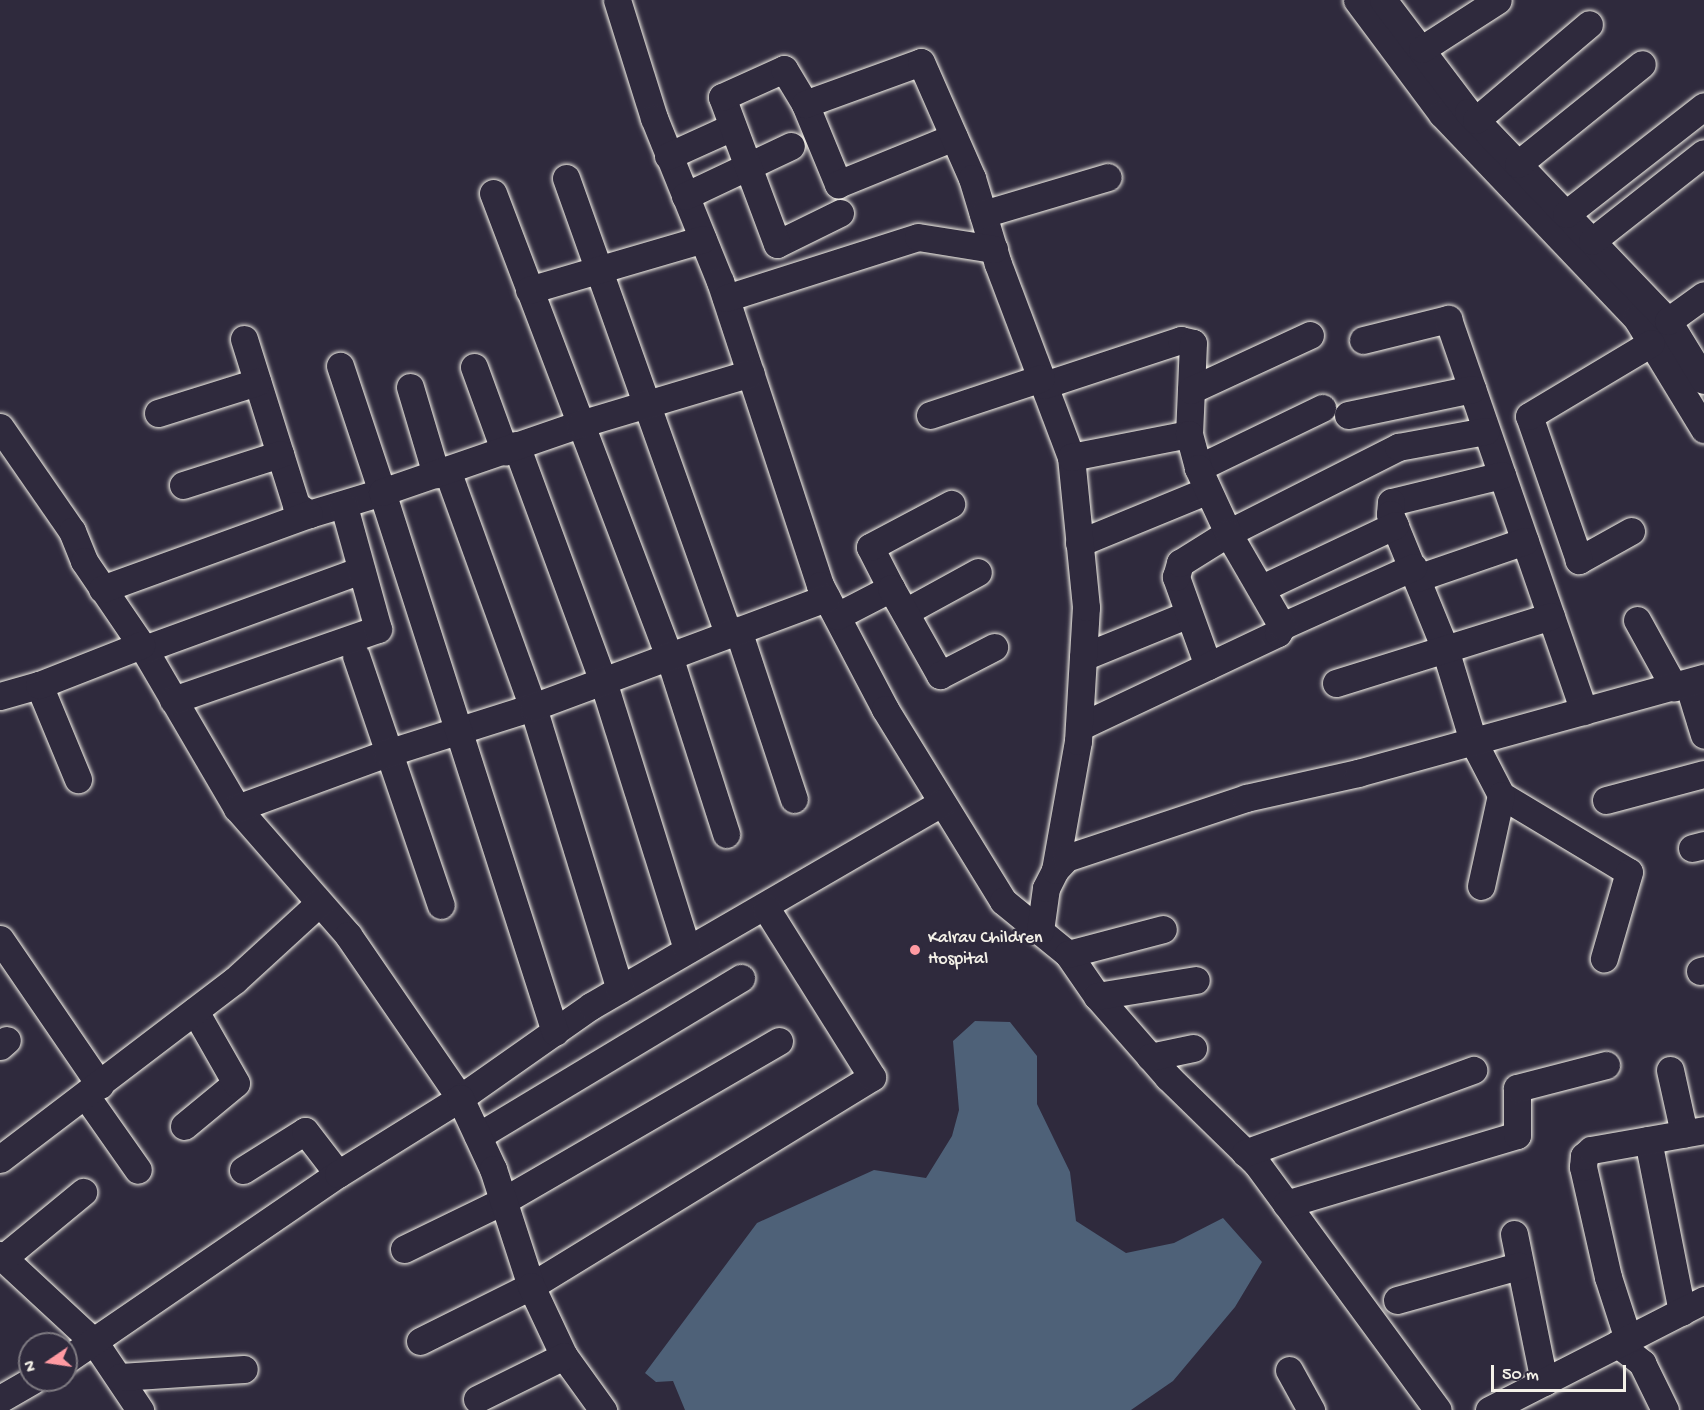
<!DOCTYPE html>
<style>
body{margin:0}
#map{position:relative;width:1704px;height:1410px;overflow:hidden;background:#2f2a3d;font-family:"Gochi Hand",sans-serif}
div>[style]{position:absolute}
.water>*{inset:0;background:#4e6178}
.roads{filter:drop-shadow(0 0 2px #f4f1e8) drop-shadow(0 0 2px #f4f1e8)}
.minor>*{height:27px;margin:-13.5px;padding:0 13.5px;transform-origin:13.5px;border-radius:13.5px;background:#2f2a3d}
.dots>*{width:16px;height:16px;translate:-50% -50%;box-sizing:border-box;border:3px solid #2f2a3d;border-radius:50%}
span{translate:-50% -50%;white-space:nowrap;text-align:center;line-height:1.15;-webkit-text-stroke:5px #2f2a3d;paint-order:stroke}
.poi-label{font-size:18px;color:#f4f1e8}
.left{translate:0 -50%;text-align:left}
.north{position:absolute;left:18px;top:1332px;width:60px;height:60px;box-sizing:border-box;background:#2f2a3d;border:2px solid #7e7a81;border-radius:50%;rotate:257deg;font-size:16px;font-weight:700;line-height:24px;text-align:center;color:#f4f1e8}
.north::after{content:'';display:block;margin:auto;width:21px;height:27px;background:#ff9aa2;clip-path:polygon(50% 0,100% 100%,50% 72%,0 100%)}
.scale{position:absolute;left:1491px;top:1365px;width:135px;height:27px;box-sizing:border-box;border:3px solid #f4f1e8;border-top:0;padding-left:8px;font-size:18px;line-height:21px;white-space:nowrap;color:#f4f1e8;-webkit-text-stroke:4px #2f2a3d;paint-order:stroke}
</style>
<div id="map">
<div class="water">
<i style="clip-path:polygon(975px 1021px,1010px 1022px,1037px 1056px,1037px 1104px,1070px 1172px,1076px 1221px,1126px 1253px,1174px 1243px,1223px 1218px,1262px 1262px,1235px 1307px,1173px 1381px,1131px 1410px,685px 1410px,673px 1381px,656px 1382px,645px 1373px,757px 1223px,874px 1170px,926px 1178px,952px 1136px,959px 1110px,953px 1041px)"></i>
</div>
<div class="roads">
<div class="minor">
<i style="left:617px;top:0;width:124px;rotate:72.6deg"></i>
<i style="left:654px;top:118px;width:176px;rotate:68deg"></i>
<i style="left:720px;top:281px;width:320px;rotate:71.8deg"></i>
<i style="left:820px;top:585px;width:140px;rotate:62.3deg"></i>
<i style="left:885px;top:709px;width:225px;rotate:58.4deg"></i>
<i style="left:1003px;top:901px;width:84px;rotate:39.2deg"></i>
<i style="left:1068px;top:954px;width:51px;rotate:55.4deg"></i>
<i style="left:1097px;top:996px;width:108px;rotate:48.8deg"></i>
<i style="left:1168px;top:1077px;width:124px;rotate:44.3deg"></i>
<i style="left:1257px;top:1164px;width:305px;rotate:53.7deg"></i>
<i style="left:1357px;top:0;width:142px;rotate:53.3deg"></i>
<i style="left:1442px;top:114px;width:283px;rotate:46.4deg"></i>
<i style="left:1637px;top:319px;width:129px;rotate:58.7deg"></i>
<i style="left:1383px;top:0;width:141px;rotate:52.8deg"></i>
<i style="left:1468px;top:112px;width:289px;rotate:46.3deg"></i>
<i style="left:1668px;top:321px;width:69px;rotate:58.6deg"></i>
<i style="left:1422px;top:49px;width:90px;rotate:-32.8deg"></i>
<i style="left:805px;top:104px;width:87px;rotate:67.6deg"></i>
<i style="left:838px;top:184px;width:125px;rotate:-22.1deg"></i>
<i style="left:1476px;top:120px;width:148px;rotate:-40.3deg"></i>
<i style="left:668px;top:156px;width:70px;rotate:-24.4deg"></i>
<i style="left:1518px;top:164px;width:159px;rotate:-38.9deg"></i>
<i style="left:566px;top:178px;width:484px;rotate:70.4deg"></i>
<i style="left:493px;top:193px;width:495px;rotate:69.2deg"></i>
<i style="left:669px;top:656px;width:187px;rotate:72.2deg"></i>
<i style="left:685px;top:196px;width:117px;rotate:-25.3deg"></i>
<i style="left:840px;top:213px;width:70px;rotate:153.8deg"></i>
<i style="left:777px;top:244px;width:157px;rotate:-110.5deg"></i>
<i style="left:722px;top:97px;width:68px;rotate:-24.3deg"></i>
<i style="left:784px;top:69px;width:41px;rotate:59deg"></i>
<i style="left:805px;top:104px;width:123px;rotate:-19.9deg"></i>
<i style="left:921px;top:62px;width:127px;rotate:66.3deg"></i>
<i style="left:972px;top:178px;width:90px;rotate:73.2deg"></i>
<i style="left:998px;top:264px;width:206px;rotate:69.3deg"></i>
<i style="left:983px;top:214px;width:130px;rotate:-16.5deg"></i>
<i style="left:1566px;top:214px;width:175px;rotate:-38deg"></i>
<i style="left:1592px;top:241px;width:142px;rotate:-38.2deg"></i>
<i style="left:529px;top:290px;width:181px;rotate:-16.3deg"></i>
<i style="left:726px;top:298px;width:201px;rotate:-17.6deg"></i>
<i style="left:918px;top:237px;width:77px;rotate:9deg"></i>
<i style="left:1668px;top:321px;width:44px;rotate:-35.8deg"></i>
<i style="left:244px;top:339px;width:174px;rotate:72.6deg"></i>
<i style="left:296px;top:505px;width:16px;rotate:35deg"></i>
<i style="left:309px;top:514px;width:76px;rotate:-16.8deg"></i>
<i style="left:382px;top:492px;width:133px;rotate:-108.4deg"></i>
<i style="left:1363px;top:340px;width:88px;rotate:-13.9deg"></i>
<i style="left:1448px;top:319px;width:415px;rotate:70.9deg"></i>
<i style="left:474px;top:367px;width:90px;rotate:70deg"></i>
<i style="left:1044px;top:385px;width:144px;rotate:-18.2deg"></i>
<i style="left:1181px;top:340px;width:12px;rotate:14deg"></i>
<i style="left:1193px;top:343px;width:91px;rotate:92.5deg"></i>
<i style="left:410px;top:387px;width:91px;rotate:73.4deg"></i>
<i style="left:1191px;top:390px;width:131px;rotate:-24.8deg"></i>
<i style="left:158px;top:413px;width:104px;rotate:-17.4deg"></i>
<i style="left:930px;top:415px;width:117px;rotate:-18.4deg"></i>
<i style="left:1348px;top:415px;width:127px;rotate:-11.8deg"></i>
<i style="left:0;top:427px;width:126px;rotate:55.3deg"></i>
<i style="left:72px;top:531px;width:32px;rotate:68deg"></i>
<i style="left:84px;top:561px;width:107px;rotate:55.7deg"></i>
<i style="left:144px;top:649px;width:184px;rotate:59.7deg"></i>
<i style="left:237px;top:808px;width:169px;rotate:48.8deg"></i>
<i style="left:348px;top:935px;width:198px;rotate:55.5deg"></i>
<i style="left:460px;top:1098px;width:160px;rotate:-35.1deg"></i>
<i style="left:591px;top:1006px;width:405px;rotate:-30.1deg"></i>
<i style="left:516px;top:445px;width:252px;rotate:69.8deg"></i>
<i style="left:603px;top:681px;width:281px;rotate:72.6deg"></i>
<i style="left:1198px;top:468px;width:138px;rotate:-25.8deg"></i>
<i style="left:447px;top:470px;width:252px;rotate:70.1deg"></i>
<i style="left:533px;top:707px;width:295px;rotate:72.9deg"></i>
<i style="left:1502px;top:475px;width:114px;rotate:166.3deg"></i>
<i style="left:1391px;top:502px;width:12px;rotate:95deg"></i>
<i style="left:1390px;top:514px;width:146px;rotate:67.8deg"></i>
<i style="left:1445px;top:649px;width:96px;rotate:73.1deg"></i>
<i style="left:1473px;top:741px;width:61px;rotate:62.6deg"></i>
<i style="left:1501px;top:795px;width:149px;rotate:31deg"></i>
<i style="left:1629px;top:872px;width:90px;rotate:106.2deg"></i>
<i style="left:183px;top:485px;width:102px;rotate:-17.7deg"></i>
<i style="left:1631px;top:531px;width:60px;rotate:150.9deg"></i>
<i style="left:1579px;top:560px;width:152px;rotate:-109.1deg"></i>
<i style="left:1529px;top:416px;width:142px;rotate:-30.9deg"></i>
<i style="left:1079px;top:543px;width:139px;rotate:-22.3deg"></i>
<i style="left:1417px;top:578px;width:114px;rotate:-18.9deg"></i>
<i style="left:891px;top:588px;width:46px;rotate:-117.1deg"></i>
<i style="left:870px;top:547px;width:92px;rotate:-28deg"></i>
<i style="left:1262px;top:588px;width:147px;rotate:-25.3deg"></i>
<i style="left:102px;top:589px;width:220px;rotate:-19.9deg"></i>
<i style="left:905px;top:612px;width:83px;rotate:-28.7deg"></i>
<i style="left:837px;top:616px;width:61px;rotate:-27.4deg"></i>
<i style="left:891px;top:588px;width:100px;rotate:60.6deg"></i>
<i style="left:940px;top:675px;width:61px;rotate:-27.4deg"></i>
<i style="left:1637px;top:620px;width:77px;rotate:61.1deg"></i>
<i style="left:738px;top:630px;width:178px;rotate:71.7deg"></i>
<i style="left:144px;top:649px;width:231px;rotate:-20deg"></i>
<i style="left:356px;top:656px;width:263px;rotate:71.2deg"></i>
<i style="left:1083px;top:657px;width:114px;rotate:-22.1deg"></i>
<i style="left:1208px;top:666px;width:95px;rotate:-109.8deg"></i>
<i style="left:1176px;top:577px;width:15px;rotate:-74deg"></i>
<i style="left:1180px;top:563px;width:57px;rotate:-32deg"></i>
<i style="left:1228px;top:533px;width:191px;rotate:-26.8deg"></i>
<i style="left:1398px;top:447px;width:89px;rotate:-10.3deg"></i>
<i style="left:1336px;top:683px;width:225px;rotate:-17.3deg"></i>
<i style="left:1688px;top:683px;width:54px;rotate:72.9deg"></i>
<i style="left:39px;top:685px;width:102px;rotate:67.5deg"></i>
<i style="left:0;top:696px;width:41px;rotate:-15.8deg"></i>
<i style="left:39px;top:685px;width:110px;rotate:-21.4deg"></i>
<i style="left:173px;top:700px;width:217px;rotate:-19.1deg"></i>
<i style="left:378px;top:629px;width:128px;rotate:-105.5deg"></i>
<i style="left:1079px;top:727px;width:220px;rotate:-25.3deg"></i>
<i style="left:1278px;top:633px;width:8px;rotate:-60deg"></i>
<i style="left:1282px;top:626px;width:144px;rotate:-24.2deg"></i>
<i style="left:1606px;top:800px;width:101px;rotate:-14.9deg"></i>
<i style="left:237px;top:808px;width:160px;rotate:-20.1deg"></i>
<i style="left:387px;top:753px;width:153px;rotate:-17.5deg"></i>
<i style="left:533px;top:707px;width:313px;rotate:-20.4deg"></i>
<i style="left:1692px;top:848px;width:12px;rotate:-14deg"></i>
<i style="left:1055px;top:870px;width:131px;rotate:-79.9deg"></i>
<i style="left:1078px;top:741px;width:134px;rotate:-86.6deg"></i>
<i style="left:1086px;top:607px;width:151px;rotate:-95.7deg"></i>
<i style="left:1071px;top:457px;width:120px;rotate:-11deg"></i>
<i style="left:1189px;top:434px;width:35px;rotate:75deg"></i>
<i style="left:1198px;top:468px;width:72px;rotate:65.2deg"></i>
<i style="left:1228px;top:533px;width:108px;rotate:59.9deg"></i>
<i style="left:1481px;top:886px;width:93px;rotate:-77.6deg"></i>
<i style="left:1040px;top:931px;width:43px;rotate:-82.1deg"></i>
<i style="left:1046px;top:888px;width:20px;rotate:-63deg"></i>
<i style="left:1055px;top:870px;width:16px;rotate:-47deg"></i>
<i style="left:1066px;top:858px;width:190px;rotate:-18.4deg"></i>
<i style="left:1246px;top:798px;width:115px;rotate:-12.6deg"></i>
<i style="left:1358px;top:773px;width:359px;rotate:-15.4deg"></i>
<i style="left:0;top:939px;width:177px;rotate:55.6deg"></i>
<i style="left:1068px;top:954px;width:98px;rotate:-14.7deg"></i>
<i style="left:1700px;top:971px;width:4px;rotate:-14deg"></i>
<i style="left:1097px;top:996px;width:100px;rotate:-9.2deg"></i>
<i style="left:555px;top:1032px;width:567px;rotate:-107.76deg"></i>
<i style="left:382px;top:492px;width:209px;rotate:-19deg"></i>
<i style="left:580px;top:424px;width:178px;rotate:-16.6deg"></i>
<i style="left:0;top:1046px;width:9px;rotate:-41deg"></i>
<i style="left:1150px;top:1057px;width:44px;rotate:-11.8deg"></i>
<i style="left:1670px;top:1070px;width:65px;rotate:77.5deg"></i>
<i style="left:86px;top:1096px;width:90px;rotate:54.9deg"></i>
<i style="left:184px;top:1126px;width:67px;rotate:-39.6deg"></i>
<i style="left:236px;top:1083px;width:83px;rotate:-119.7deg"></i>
<i style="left:478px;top:1136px;width:307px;rotate:-31deg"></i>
<i style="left:1648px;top:1140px;width:175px;rotate:78.8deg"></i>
<i style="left:1245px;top:1153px;width:243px;rotate:-20deg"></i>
<i style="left:0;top:1159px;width:295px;rotate:-37.3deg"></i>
<i style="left:235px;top:980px;width:114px;rotate:-42.5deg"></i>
<i style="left:243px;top:1170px;width:73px;rotate:-32.2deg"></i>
<i style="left:305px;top:1131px;width:54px;rotate:52.5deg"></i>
<i style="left:1286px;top:1204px;width:241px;rotate:-16.6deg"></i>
<i style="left:1517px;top:1135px;width:47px;rotate:-90deg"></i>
<i style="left:1517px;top:1088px;width:92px;rotate:-14.5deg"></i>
<i style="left:1514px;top:1234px;width:151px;rotate:78.5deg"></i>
<i style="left:404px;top:1249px;width:110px;rotate:-25.9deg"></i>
<i style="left:503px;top:1201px;width:319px;rotate:-30.1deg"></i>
<i style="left:0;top:1255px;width:129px;rotate:42.8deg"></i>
<i style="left:95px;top:1343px;width:81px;rotate:56.1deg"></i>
<i style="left:3px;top:1258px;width:104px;rotate:-39.5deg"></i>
<i style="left:1397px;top:1300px;width:127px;rotate:-15.6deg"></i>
<i style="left:1628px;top:1339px;width:65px;rotate:-107.9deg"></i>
<i style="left:1608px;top:1277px;width:113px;rotate:-102.8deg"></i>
<i style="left:1583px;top:1167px;width:11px;rotate:-85deg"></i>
<i style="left:1584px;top:1156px;width:9px;rotate:-41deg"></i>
<i style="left:1591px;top:1150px;width:115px;rotate:-10deg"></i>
<i style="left:420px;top:1341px;width:124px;rotate:-26.4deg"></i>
<i style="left:531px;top:1286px;width:400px;rotate:-31.5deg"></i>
<i style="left:872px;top:1077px;width:199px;rotate:-122.1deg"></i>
<i style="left:1618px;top:1344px;width:31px;rotate:38deg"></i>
<i style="left:1642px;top:1363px;width:52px;rotate:63.9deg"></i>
<i style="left:66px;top:1360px;width:330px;rotate:-34.4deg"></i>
<i style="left:338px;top:1174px;width:144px;rotate:-31.9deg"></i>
<i style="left:460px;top:1098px;width:78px;rotate:65.1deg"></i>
<i style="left:493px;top:1169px;width:123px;rotate:72deg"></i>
<i style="left:531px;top:1286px;width:77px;rotate:64.8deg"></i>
<i style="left:564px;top:1356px;width:67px;rotate:54.2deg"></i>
<i style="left:1289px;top:1370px;width:46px;rotate:61.2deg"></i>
<i style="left:120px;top:1377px;width:124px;rotate:-3.7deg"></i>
<i style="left:0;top:1399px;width:38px;rotate:-30deg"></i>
<i style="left:477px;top:1399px;width:97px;rotate:-26.3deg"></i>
<i style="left:1489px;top:1410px;width:242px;rotate:-27.1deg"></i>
</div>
</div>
<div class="dots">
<i style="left:915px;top:950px;background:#ff9aa2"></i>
</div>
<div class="poi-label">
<span class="left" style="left:928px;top:950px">Kalrav Children<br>Hospital</span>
</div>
<div class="north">N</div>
<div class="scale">50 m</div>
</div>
